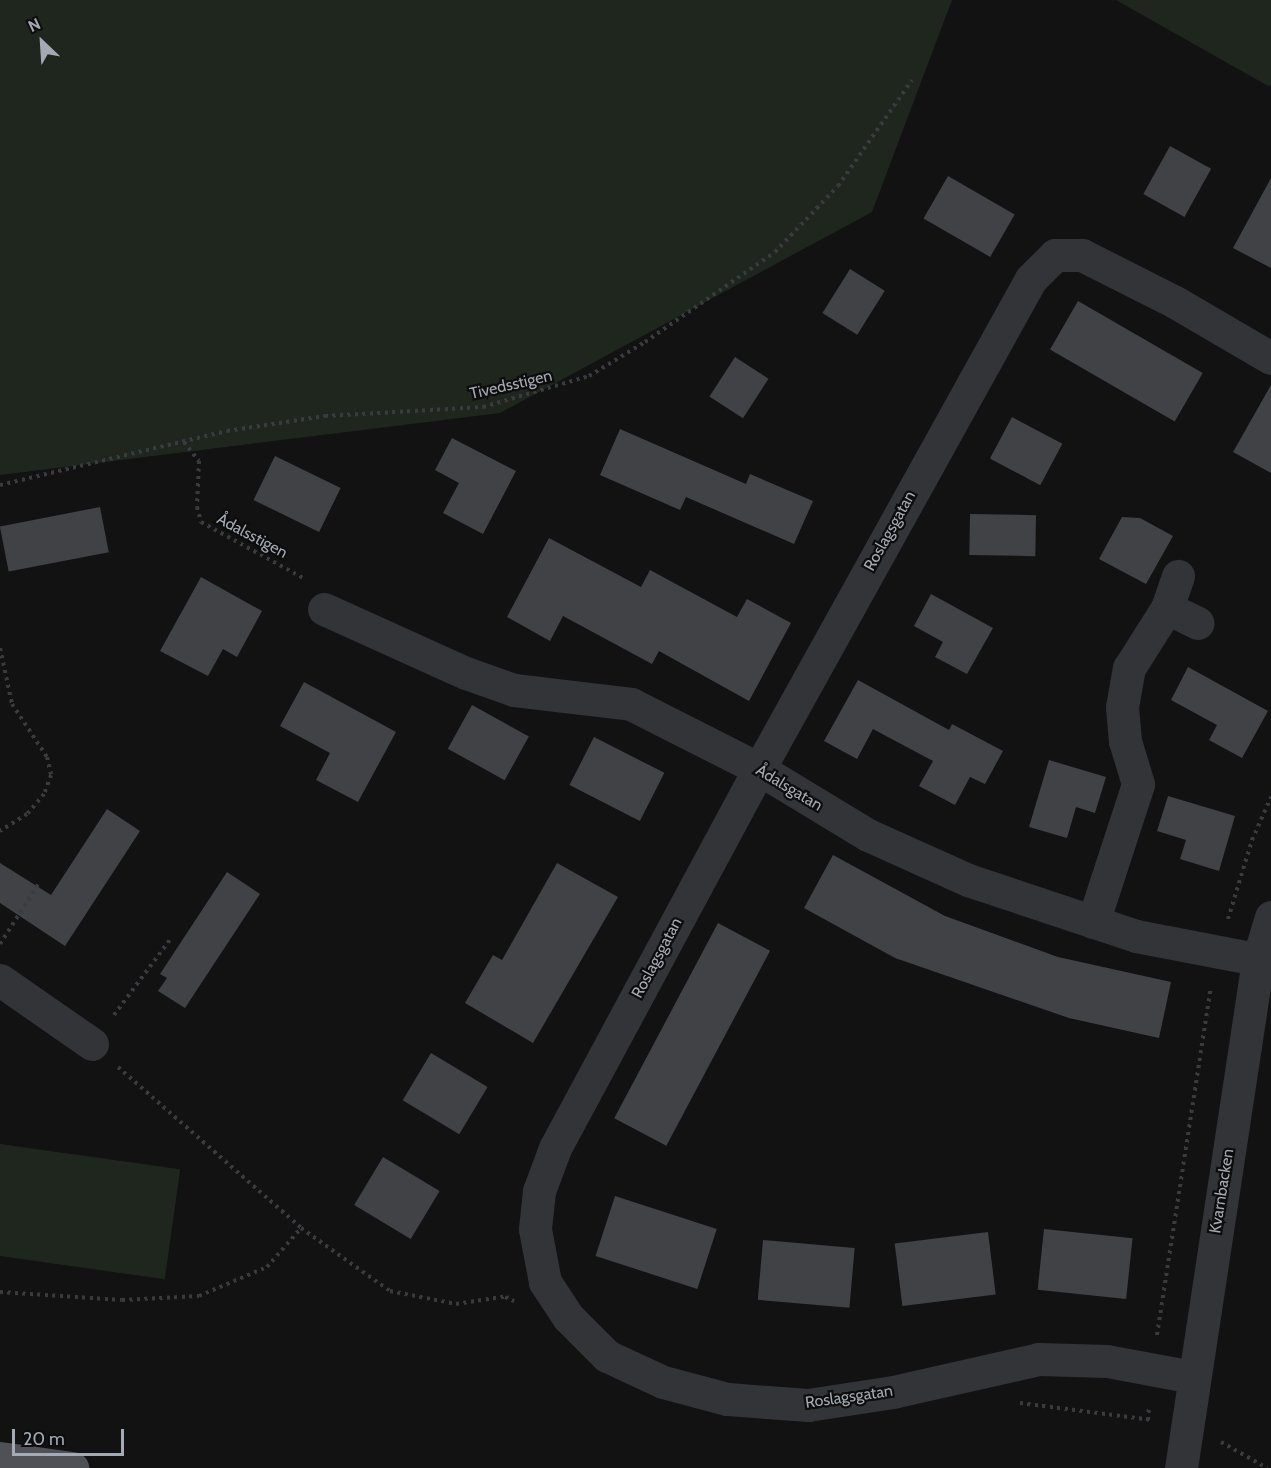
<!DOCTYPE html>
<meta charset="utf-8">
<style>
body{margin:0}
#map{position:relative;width:1271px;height:1468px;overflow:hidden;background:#121213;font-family:Cabin,sans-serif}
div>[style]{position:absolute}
.green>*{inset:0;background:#1e261e;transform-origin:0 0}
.building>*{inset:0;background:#414246;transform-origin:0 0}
.path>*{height:4px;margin-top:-2px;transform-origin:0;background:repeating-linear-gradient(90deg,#393b3f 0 3px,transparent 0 7.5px)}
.minor>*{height:33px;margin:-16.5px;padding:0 16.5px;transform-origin:16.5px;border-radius:16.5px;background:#333438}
.major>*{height:33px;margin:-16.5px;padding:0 16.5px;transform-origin:16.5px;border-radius:16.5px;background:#4f5157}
span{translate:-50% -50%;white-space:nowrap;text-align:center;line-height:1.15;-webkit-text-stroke:4.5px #0d0d0e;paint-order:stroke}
.street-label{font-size:16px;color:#a4aab3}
.north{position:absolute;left:12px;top:12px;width:60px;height:60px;-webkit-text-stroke:4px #0d0d0e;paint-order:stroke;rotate:335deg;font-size:16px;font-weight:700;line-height:24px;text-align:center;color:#a4aab3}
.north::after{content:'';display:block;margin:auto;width:21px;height:27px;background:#a4aab3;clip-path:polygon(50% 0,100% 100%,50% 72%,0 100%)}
.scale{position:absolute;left:12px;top:1429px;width:112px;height:27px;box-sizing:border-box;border:3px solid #a4aab3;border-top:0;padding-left:8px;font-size:18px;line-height:21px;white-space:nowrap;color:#a4aab3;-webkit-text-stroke:4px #0d0d0e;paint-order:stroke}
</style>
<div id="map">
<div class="green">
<i style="clip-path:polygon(0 0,952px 0,872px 212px,500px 413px,0 475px)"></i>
<i style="clip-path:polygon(1116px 0,1271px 0,1271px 85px,1268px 86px)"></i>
<i style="left:0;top:1144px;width:182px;height:111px;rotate:8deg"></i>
</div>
<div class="building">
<i style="left:1170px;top:146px;width:47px;height:55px;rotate:29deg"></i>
<i style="left:948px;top:176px;width:77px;height:49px;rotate:30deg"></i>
<i style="clip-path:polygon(1271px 178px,1271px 268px,1233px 248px)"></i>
<i style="left:850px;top:269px;width:41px;height:52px;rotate:32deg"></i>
<i style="left:1078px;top:301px;width:144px;height:56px;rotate:30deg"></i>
<i style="left:735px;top:357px;width:40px;height:47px;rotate:33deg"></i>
<i style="clip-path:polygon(1271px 385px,1271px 473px,1233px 452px)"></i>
<i style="left:1012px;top:417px;width:57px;height:47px;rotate:28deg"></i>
<i style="clip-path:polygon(620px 429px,746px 484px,750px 474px,813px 501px,794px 544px,686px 497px,680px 510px,600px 475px)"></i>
<i style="clip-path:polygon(452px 438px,516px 471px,483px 534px,443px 513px,459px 483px,435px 470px)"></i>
<i style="left:275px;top:456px;width:73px;height:49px;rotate:26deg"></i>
<i style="left:100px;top:507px;width:46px;height:102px;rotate:79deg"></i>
<i style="left:970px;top:514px;width:66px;height:41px;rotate:1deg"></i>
<i style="clip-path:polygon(1122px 517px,1140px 518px,1173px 536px,1146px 584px,1099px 559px)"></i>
<i style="clip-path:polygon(549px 538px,641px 587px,650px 570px,737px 617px,747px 599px,791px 623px,749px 701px,659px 651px,652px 664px,563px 616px,550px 641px,507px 617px)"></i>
<i style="clip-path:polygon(201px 577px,262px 611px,237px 657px,223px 649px,208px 676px,160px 651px)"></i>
<i style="clip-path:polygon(931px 594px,993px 628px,967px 674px,935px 657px,943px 642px,914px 626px)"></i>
<i style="clip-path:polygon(1188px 667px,1268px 711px,1242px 758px,1209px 740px,1217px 725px,1171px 700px)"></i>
<i style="clip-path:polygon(858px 680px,949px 730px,952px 724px,1003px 751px,985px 784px,970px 777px,955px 805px,919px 786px,933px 761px,873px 729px,857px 759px,824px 741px)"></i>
<i style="clip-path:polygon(304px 682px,396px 732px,358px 802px,316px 780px,330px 753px,280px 726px)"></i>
<i style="left:472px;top:705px;width:65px;height:50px;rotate:29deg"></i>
<i style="left:594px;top:737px;width:79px;height:54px;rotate:27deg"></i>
<i style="clip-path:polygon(1049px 760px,1106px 777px,1095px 813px,1076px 807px,1067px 838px,1029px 827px)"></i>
<i style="clip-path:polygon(1168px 796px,1235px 816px,1219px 871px,1180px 859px,1186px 840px,1157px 831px)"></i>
<i style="clip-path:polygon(107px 809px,140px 831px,65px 946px,0 903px,0 863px,51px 895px)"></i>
<i style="clip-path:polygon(833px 855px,945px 916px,1058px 957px,1171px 982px,1159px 1038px,1069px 1018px,895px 958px,804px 908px)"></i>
<i style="clip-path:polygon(557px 863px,618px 897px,533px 1043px,465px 1003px,493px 955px,502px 960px)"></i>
<i style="clip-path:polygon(227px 872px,260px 894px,185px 1008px,158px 991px,167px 978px,160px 974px)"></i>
<i style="left:718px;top:923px;width:59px;height:221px;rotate:28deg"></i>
<i style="left:431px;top:1053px;width:66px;height:55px;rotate:31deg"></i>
<i style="left:383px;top:1157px;width:66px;height:56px;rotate:31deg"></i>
<i style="left:615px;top:1196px;width:107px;height:63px;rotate:18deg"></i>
<i style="left:1044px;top:1229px;width:89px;height:61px;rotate:6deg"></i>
<i style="left:988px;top:1232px;width:63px;height:94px;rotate:83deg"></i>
<i style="left:763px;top:1240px;width:92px;height:60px;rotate:5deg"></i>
</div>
<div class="path">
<i style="left:184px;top:442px;width:24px;rotate:52deg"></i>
<i style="left:199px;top:461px;width:46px;rotate:92.5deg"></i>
<i style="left:197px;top:507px;width:16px;rotate:75deg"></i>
<i style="left:201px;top:522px;width:119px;rotate:28.7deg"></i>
<i style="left:0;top:485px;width:233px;rotate:-13.4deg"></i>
<i style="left:227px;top:431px;width:99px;rotate:-8.7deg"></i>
<i style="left:325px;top:416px;width:158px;rotate:-3.3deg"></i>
<i style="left:483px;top:407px;width:110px;rotate:-16.3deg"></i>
<i style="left:589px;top:376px;width:66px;rotate:-31.3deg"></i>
<i style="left:645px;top:342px;width:158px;rotate:-34.7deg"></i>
<i style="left:775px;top:252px;width:91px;rotate:-46.3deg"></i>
<i style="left:838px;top:186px;width:129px;rotate:-55.1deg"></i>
<i style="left:0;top:648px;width:57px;rotate:77.9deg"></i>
<i style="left:12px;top:704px;width:64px;rotate:56.6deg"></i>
<i style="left:47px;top:757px;width:18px;rotate:77deg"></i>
<i style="left:51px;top:775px;width:20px;rotate:110deg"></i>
<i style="left:44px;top:794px;width:26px;rotate:130deg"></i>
<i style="left:27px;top:814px;width:32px;rotate:148deg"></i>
<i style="left:1228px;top:919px;width:83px;rotate:-73.1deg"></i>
<i style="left:1252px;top:840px;width:47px;rotate:-66.2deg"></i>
<i style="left:0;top:944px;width:72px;rotate:-57.4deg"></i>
<i style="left:114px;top:1015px;width:97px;rotate:-53.4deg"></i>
<i style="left:118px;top:1067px;width:244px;rotate:41.3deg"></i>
<i style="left:301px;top:1228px;width:109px;rotate:35.3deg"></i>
<i style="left:390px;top:1291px;width:67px;rotate:11.1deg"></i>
<i style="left:456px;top:1304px;width:53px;rotate:-8.7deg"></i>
<i style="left:0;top:1292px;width:122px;rotate:3.8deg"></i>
<i style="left:122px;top:1300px;width:77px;rotate:-3deg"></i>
<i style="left:199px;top:1296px;width:74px;rotate:-23.1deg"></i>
<i style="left:267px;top:1267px;width:52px;rotate:-48.9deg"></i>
<i style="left:505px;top:1297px;width:10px;rotate:24deg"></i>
<i style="left:1157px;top:1335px;width:352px;rotate:-81.2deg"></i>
<i style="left:1020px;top:1403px;width:133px;rotate:7.3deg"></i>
<i style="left:1148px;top:1420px;width:15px;rotate:-86deg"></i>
<i style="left:1221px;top:1442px;width:53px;rotate:29.5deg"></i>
</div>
<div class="minor">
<i style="left:1167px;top:608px;width:34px;rotate:-71deg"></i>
<i style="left:324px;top:609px;width:156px;rotate:24.3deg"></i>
<i style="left:466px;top:673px;width:51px;rotate:19.5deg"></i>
<i style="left:514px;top:690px;width:118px;rotate:6.8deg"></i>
<i style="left:631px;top:704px;width:144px;rotate:26.9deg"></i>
<i style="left:759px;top:769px;width:127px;rotate:31.2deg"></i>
<i style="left:868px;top:835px;width:110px;rotate:24.2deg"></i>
<i style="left:968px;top:880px;width:177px;rotate:18.4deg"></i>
<i style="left:1136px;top:936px;width:137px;rotate:10.9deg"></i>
<i style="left:1093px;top:922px;width:145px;rotate:-71.9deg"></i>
<i style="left:1138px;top:784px;width:45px;rotate:-106.8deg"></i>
<i style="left:1125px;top:741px;width:34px;rotate:-95deg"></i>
<i style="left:1122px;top:707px;width:40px;rotate:-80deg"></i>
<i style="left:1129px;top:668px;width:71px;rotate:-57.7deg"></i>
<i style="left:1167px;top:608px;width:34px;rotate:26deg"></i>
<i style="left:0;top:980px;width:112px;rotate:34.8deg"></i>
<i style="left:1193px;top:1377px;width:87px;rotate:-169.5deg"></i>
<i style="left:1107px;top:1361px;width:68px;rotate:-178.3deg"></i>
<i style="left:1039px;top:1359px;width:150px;rotate:167.3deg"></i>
<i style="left:893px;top:1392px;width:86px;rotate:171.3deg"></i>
<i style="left:808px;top:1405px;width:81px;rotate:-175.8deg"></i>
<i style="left:727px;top:1399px;width:66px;rotate:-165.1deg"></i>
<i style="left:663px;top:1382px;width:62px;rotate:-155.1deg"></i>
<i style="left:607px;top:1356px;width:55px;rotate:-135deg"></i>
<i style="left:568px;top:1317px;width:42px;rotate:-123.3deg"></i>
<i style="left:545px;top:1282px;width:54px;rotate:-100.7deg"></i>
<i style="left:535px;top:1229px;width:38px;rotate:-84deg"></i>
<i style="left:539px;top:1191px;width:46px;rotate:-69.6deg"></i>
<i style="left:555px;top:1148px;width:430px;rotate:-61.7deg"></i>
<i style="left:759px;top:769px;width:560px;rotate:-60.97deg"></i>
<i style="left:1031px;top:279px;width:34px;rotate:-45deg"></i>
<i style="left:1055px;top:255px;width:27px"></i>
<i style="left:1082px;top:255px;width:104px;rotate:26.8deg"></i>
<i style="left:1175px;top:302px;width:111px;rotate:30.3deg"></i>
<i style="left:1181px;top:1468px;width:514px;rotate:-81.38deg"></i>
<i style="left:1258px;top:960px;width:45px;rotate:-73.2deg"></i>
</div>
<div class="major">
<i style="left:0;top:1458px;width:73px;rotate:7.9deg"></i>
</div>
<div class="street-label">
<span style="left:511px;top:385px;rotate:-13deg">Tivedsstigen</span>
<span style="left:890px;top:531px;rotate:-61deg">Roslagsgatan</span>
<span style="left:252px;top:536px;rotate:28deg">Ådalsstigen</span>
<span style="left:789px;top:788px;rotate:31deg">Ådalsgatan</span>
<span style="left:657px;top:958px;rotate:-62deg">Roslagsgatan</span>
<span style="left:1222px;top:1191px;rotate:-81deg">Kvarnbacken</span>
<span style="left:849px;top:1397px;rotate:-8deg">Roslagsgatan</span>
</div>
<div class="north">N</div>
<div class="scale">20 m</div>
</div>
